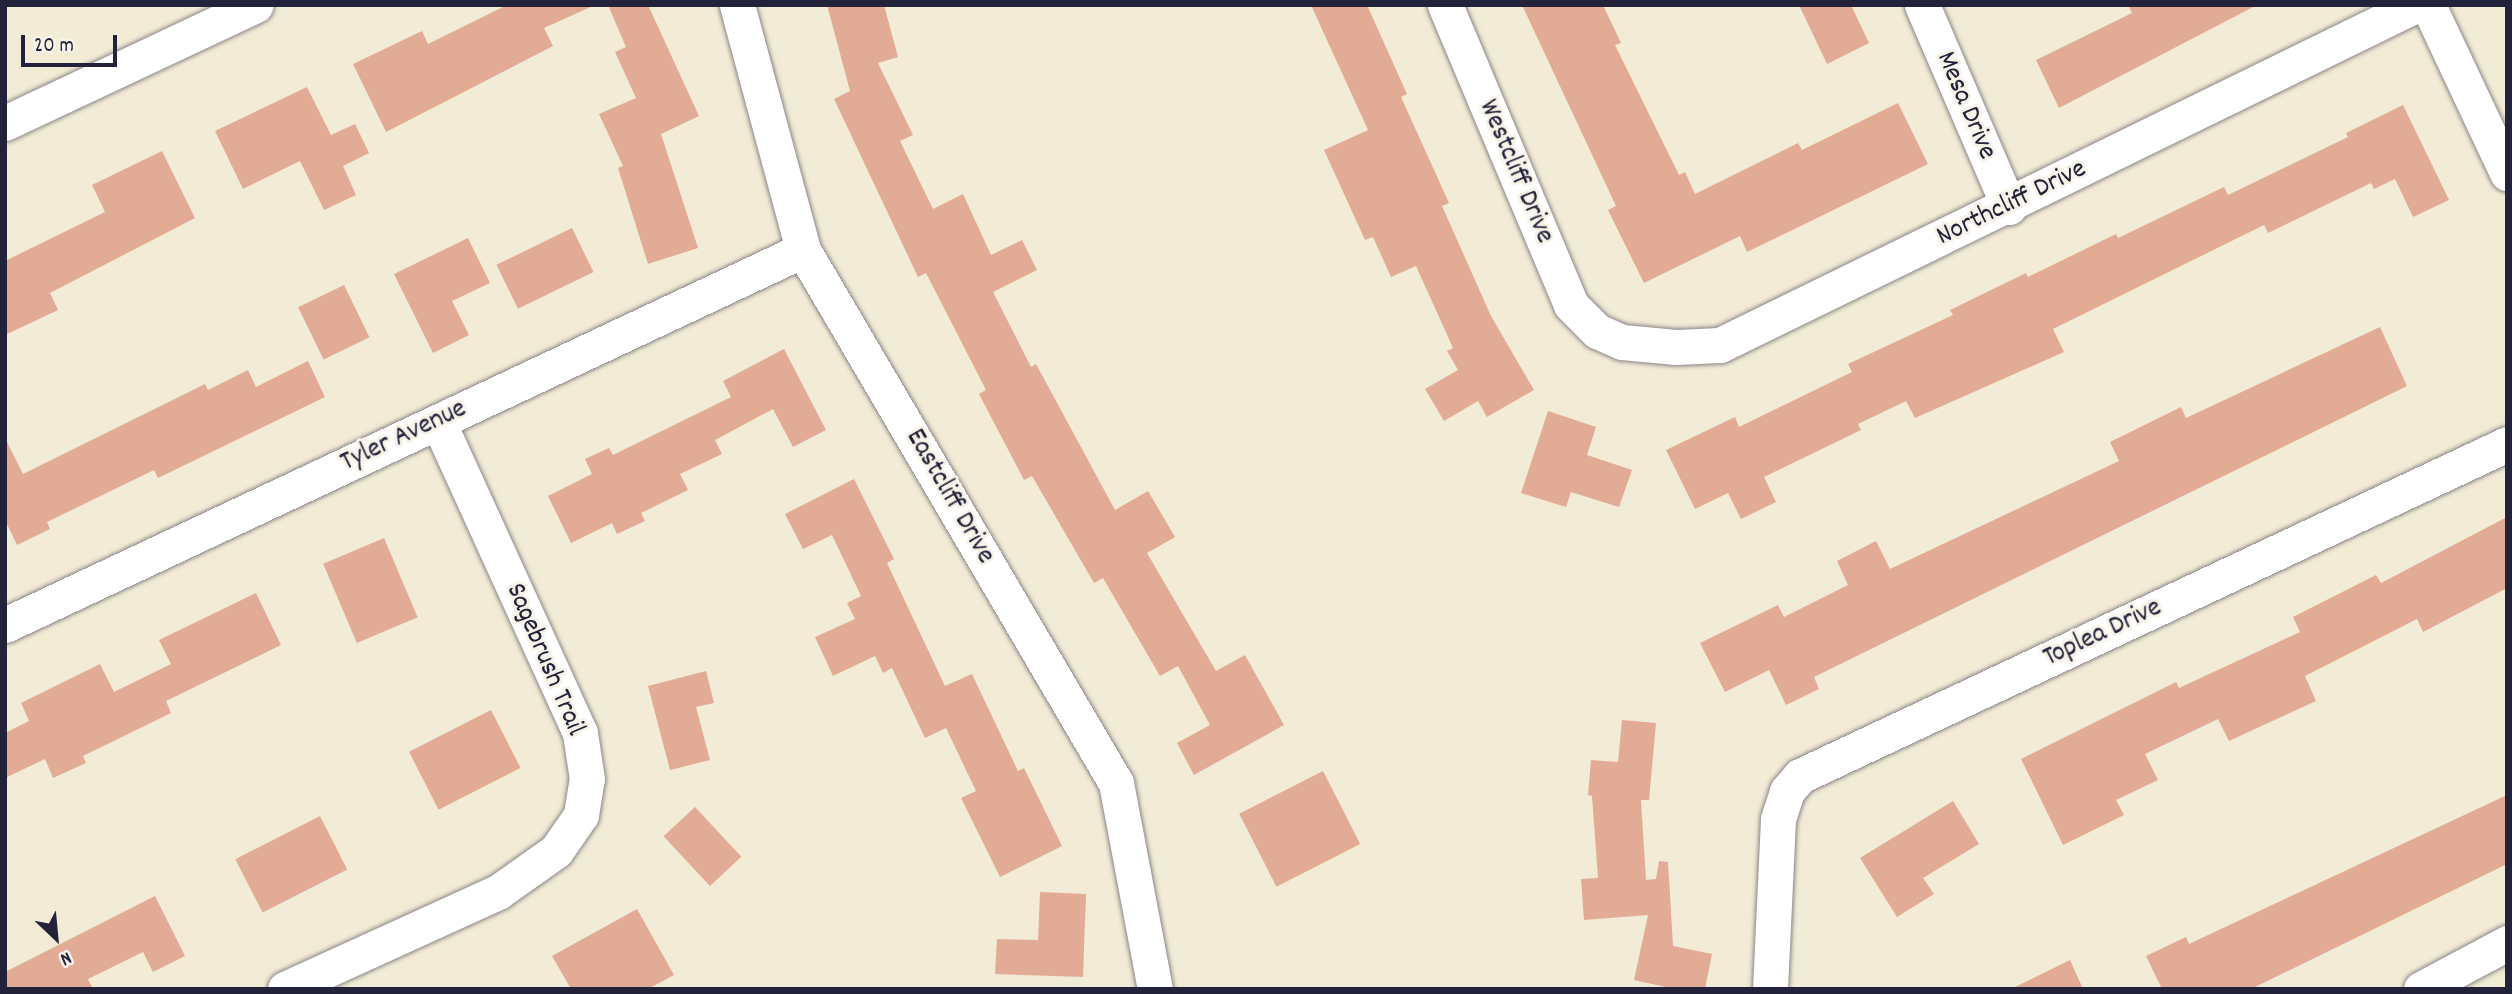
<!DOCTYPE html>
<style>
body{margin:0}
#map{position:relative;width:2512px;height:994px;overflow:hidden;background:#f2ebd5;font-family:Dekko,sans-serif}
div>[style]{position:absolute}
.building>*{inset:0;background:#e2ab96;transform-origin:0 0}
.roads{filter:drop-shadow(0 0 2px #8a8688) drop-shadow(0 0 2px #8a8688)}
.minor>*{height:35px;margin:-17.5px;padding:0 17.5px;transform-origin:17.5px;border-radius:17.5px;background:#fff}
span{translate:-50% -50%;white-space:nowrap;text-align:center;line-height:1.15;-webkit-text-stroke:6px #f7f3e8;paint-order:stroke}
.street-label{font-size:28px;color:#22223b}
.frame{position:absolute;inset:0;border:7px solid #22223b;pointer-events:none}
.north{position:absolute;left:21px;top:903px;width:70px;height:70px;-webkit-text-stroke:5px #f7f3e8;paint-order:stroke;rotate:154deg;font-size:19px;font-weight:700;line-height:28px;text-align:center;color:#22223b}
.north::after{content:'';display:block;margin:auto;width:24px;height:32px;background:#22223b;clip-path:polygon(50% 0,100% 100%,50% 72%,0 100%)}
.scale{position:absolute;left:21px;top:35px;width:96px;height:32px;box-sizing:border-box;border:4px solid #22223b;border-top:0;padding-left:9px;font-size:21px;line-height:24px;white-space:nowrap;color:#22223b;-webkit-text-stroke:5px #f7f3e8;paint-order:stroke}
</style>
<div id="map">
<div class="building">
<i style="clip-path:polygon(507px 5px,595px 5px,544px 28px,553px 46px,386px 132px,353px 64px,422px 31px,428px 44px)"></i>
<i style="clip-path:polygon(608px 5px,648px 5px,699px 116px,661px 134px,698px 248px,648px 264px,618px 168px,623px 166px,599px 114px,636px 98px,615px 52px,626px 47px)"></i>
<i style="clip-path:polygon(827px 5px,884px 5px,898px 57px,878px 63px,913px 135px,900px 141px,933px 209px,963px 194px,991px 255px,1022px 240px,1037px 270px,993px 292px,1031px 367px,1036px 364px,1115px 510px,1148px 491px,1175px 537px,1147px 553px,1216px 671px,1245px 655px,1284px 725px,1194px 775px,1177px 743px,1210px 725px,1178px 666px,1160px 676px,1103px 578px,1094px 583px,1032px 476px,1024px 480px,979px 394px,986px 390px,926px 273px,918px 277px,834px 99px,850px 91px)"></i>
<i style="clip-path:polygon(1311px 5px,1367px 5px,1407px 94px,1401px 97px,1449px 203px,1442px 206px,1491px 316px,1534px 390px,1487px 417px,1478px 401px,1444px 421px,1425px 389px,1458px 370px,1447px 351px,1453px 348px,1416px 266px,1391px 277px,1373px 237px,1365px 240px,1324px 150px,1368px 130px)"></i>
<i style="clip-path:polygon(1522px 5px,1603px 5px,1621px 43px,1615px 45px,1679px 175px,1685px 172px,1695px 194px,1798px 143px,1802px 150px,1898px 103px,1928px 164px,1747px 252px,1740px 236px,1644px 283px,1608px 210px,1616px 206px)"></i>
<i style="clip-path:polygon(1799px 5px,1851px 5px,1869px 43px,1827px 64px)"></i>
<i style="clip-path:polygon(2128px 5px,2257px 5px,2059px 108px,2036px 60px,2132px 13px)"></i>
<i style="clip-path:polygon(307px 87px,331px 135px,355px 124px,369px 153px,343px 166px,356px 195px,324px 210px,300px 161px,243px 189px,215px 131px)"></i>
<i style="clip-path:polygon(2403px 105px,2449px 200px,2413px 217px,2395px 179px,2374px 189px,2371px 183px,2268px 233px,2264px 225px,2053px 329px,2064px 352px,1915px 418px,1906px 401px,1858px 424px,1861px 430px,1764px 477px,1776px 502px,1741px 519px,1728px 493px,1695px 509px,1666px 450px,1735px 417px,1739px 427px,1852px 372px,1848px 364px,1953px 315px,1950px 310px,2026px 273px,2028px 277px,2116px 234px,2118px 238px,2224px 187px,2228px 195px,2348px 137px,2346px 133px)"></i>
<i style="clip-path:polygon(162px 151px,195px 218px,50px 293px,58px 310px,5px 335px,5px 261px,105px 212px,92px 185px)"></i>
<i style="left:572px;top:228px;width:49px;height:84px;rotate:64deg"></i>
<i style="clip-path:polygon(468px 238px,490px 283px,452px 301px,469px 335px,433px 353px,394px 274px)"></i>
<i style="left:344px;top:285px;width:58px;height:51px;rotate:64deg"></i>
<i style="clip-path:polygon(2380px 327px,2407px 386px,1814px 677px,1819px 689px,1786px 705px,1769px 670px,1725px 692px,1700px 643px,1778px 605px,1784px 617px,1848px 585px,1837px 561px,1876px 541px,1890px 569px,2119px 461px,2110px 442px,2181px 407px,2186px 418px)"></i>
<i style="clip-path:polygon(784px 349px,826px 430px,793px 447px,773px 409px,715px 440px,722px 454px,680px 474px,688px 490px,641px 513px,645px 521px,617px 534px,612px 523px,571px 543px,548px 496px,592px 474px,585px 459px,609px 448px,613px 455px,731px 397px,723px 381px)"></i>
<i style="clip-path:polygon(308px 361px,325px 397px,158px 478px,154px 470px,47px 522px,50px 529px,17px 545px,5px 520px,5px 438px,23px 474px,205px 384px,208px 390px,248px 370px,256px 387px)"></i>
<i style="clip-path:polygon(1548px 411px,1596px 427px,1587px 455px,1632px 470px,1619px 507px,1571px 492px,1566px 507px,1521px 493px)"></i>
<i style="clip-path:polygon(854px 479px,894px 559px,887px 563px,945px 686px,972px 674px,1018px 771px,1024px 768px,1062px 846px,1000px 877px,961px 798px,976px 791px,946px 728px,925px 738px,892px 668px,883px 673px,875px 656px,833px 676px,815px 637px,855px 619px,847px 603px,861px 596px,832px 535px,803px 549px,785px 514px)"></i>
<i style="clip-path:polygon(2507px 517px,2507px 588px,2423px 632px,2417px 619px,2305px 676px,2316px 701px,2229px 741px,2218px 719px,2145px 754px,2158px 780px,2116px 800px,2124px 815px,2063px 845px,2021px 759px,2176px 682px,2179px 688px,2300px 632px,2293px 617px,2376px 575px,2381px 583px)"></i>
<i style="left:384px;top:538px;width:86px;height:66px;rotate:67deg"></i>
<i style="clip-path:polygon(256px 593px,281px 645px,166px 701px,171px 713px,83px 756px,86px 763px,53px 778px,45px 759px,5px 778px,5px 733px,29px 721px,21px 703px,100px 664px,114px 692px,171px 664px,159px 640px)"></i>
<i style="clip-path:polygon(706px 671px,714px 703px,696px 707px,710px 760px,670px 770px,648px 686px)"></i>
<i style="left:491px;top:710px;width:65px;height:92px;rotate:63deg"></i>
<i style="clip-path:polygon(1622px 720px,1656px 723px,1649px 800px,1641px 800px,1646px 880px,1656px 879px,1659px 861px,1668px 862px,1673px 946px,1712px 954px,1705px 989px,1675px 989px,1634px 980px,1648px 915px,1584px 920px,1581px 879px,1598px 878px,1592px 796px,1588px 795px,1591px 760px,1618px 762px)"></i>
<i style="left:1323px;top:771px;width:82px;height:94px;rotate:63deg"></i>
<i style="clip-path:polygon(2507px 795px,2507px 864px,2251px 989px,2162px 989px,2146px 956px,2186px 937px,2189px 944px)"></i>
<i style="clip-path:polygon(1953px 801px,1979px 844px,1923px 878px,1934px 894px,1897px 917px,1860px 858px)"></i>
<i style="left:695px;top:807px;width:68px;height:43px;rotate:47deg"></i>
<i style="left:320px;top:816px;width:60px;height:95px;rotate:63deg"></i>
<i style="clip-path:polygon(1040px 892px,1086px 894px,1083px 977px,995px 974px,997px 939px,1038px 940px)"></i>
<i style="clip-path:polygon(155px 896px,185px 956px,153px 972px,143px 952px,88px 979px,93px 989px,5px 989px,5px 972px)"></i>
<i style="clip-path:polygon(637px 909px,674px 975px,648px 989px,571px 989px,552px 956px)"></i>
<i style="clip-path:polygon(2070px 960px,2083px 989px,2011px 989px)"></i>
</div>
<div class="roads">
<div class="minor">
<i style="left:737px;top:5px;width:254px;rotate:74.9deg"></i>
<i style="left:803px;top:250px;width:618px;rotate:59.58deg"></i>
<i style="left:1116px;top:783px;width:210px;rotate:79.3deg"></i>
<i style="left:1445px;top:5px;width:325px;rotate:67.2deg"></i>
<i style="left:1571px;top:305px;width:37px;rotate:45deg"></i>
<i style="left:1597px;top:331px;width:27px;rotate:24deg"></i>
<i style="left:1622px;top:342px;width:54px;rotate:5.3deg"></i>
<i style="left:1676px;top:347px;width:44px;rotate:-2.6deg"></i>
<i style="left:1720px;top:345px;width:775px;rotate:-26.04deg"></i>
<i style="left:1922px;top:5px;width:220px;rotate:66.7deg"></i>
<i style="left:2428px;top:5px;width:186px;rotate:64.8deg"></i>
<i style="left:5px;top:123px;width:277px;rotate:-25.2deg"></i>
<i style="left:5px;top:625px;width:882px;rotate:-25.17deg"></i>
<i style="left:285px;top:989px;width:234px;rotate:-24.5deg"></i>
<i style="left:498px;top:892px;width:71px;rotate:-35.3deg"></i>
<i style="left:556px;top:851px;width:44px;rotate:-55.2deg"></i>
<i style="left:581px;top:815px;width:36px;rotate:-81deg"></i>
<i style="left:587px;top:779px;width:47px;rotate:-98.7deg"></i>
<i style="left:580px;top:733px;width:342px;rotate:-114.5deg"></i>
<i style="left:1770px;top:989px;width:170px;rotate:-87.3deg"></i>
<i style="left:1778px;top:819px;width:29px;rotate:-72deg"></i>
<i style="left:1787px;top:791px;width:20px;rotate:-49deg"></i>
<i style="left:1800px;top:776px;width:781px;rotate:-25.15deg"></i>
<i style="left:2421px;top:989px;width:98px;rotate:-28.1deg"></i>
</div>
</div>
<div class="street-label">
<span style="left:1965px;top:106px;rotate:67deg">Mesa Drive</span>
<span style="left:1515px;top:172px;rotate:67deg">Westcliff Drive</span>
<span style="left:2012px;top:204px;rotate:-26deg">Northcliff Drive</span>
<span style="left:404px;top:437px;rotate:-25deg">Tyler Avenue</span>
<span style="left:949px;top:497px;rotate:60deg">Eastcliff Drive</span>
<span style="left:2103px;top:634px;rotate:-25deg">Toplea Drive</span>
<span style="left:544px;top:660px;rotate:67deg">Sagebrush Trail</span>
</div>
<div class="frame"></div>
<div class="north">N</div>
<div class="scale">20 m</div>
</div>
